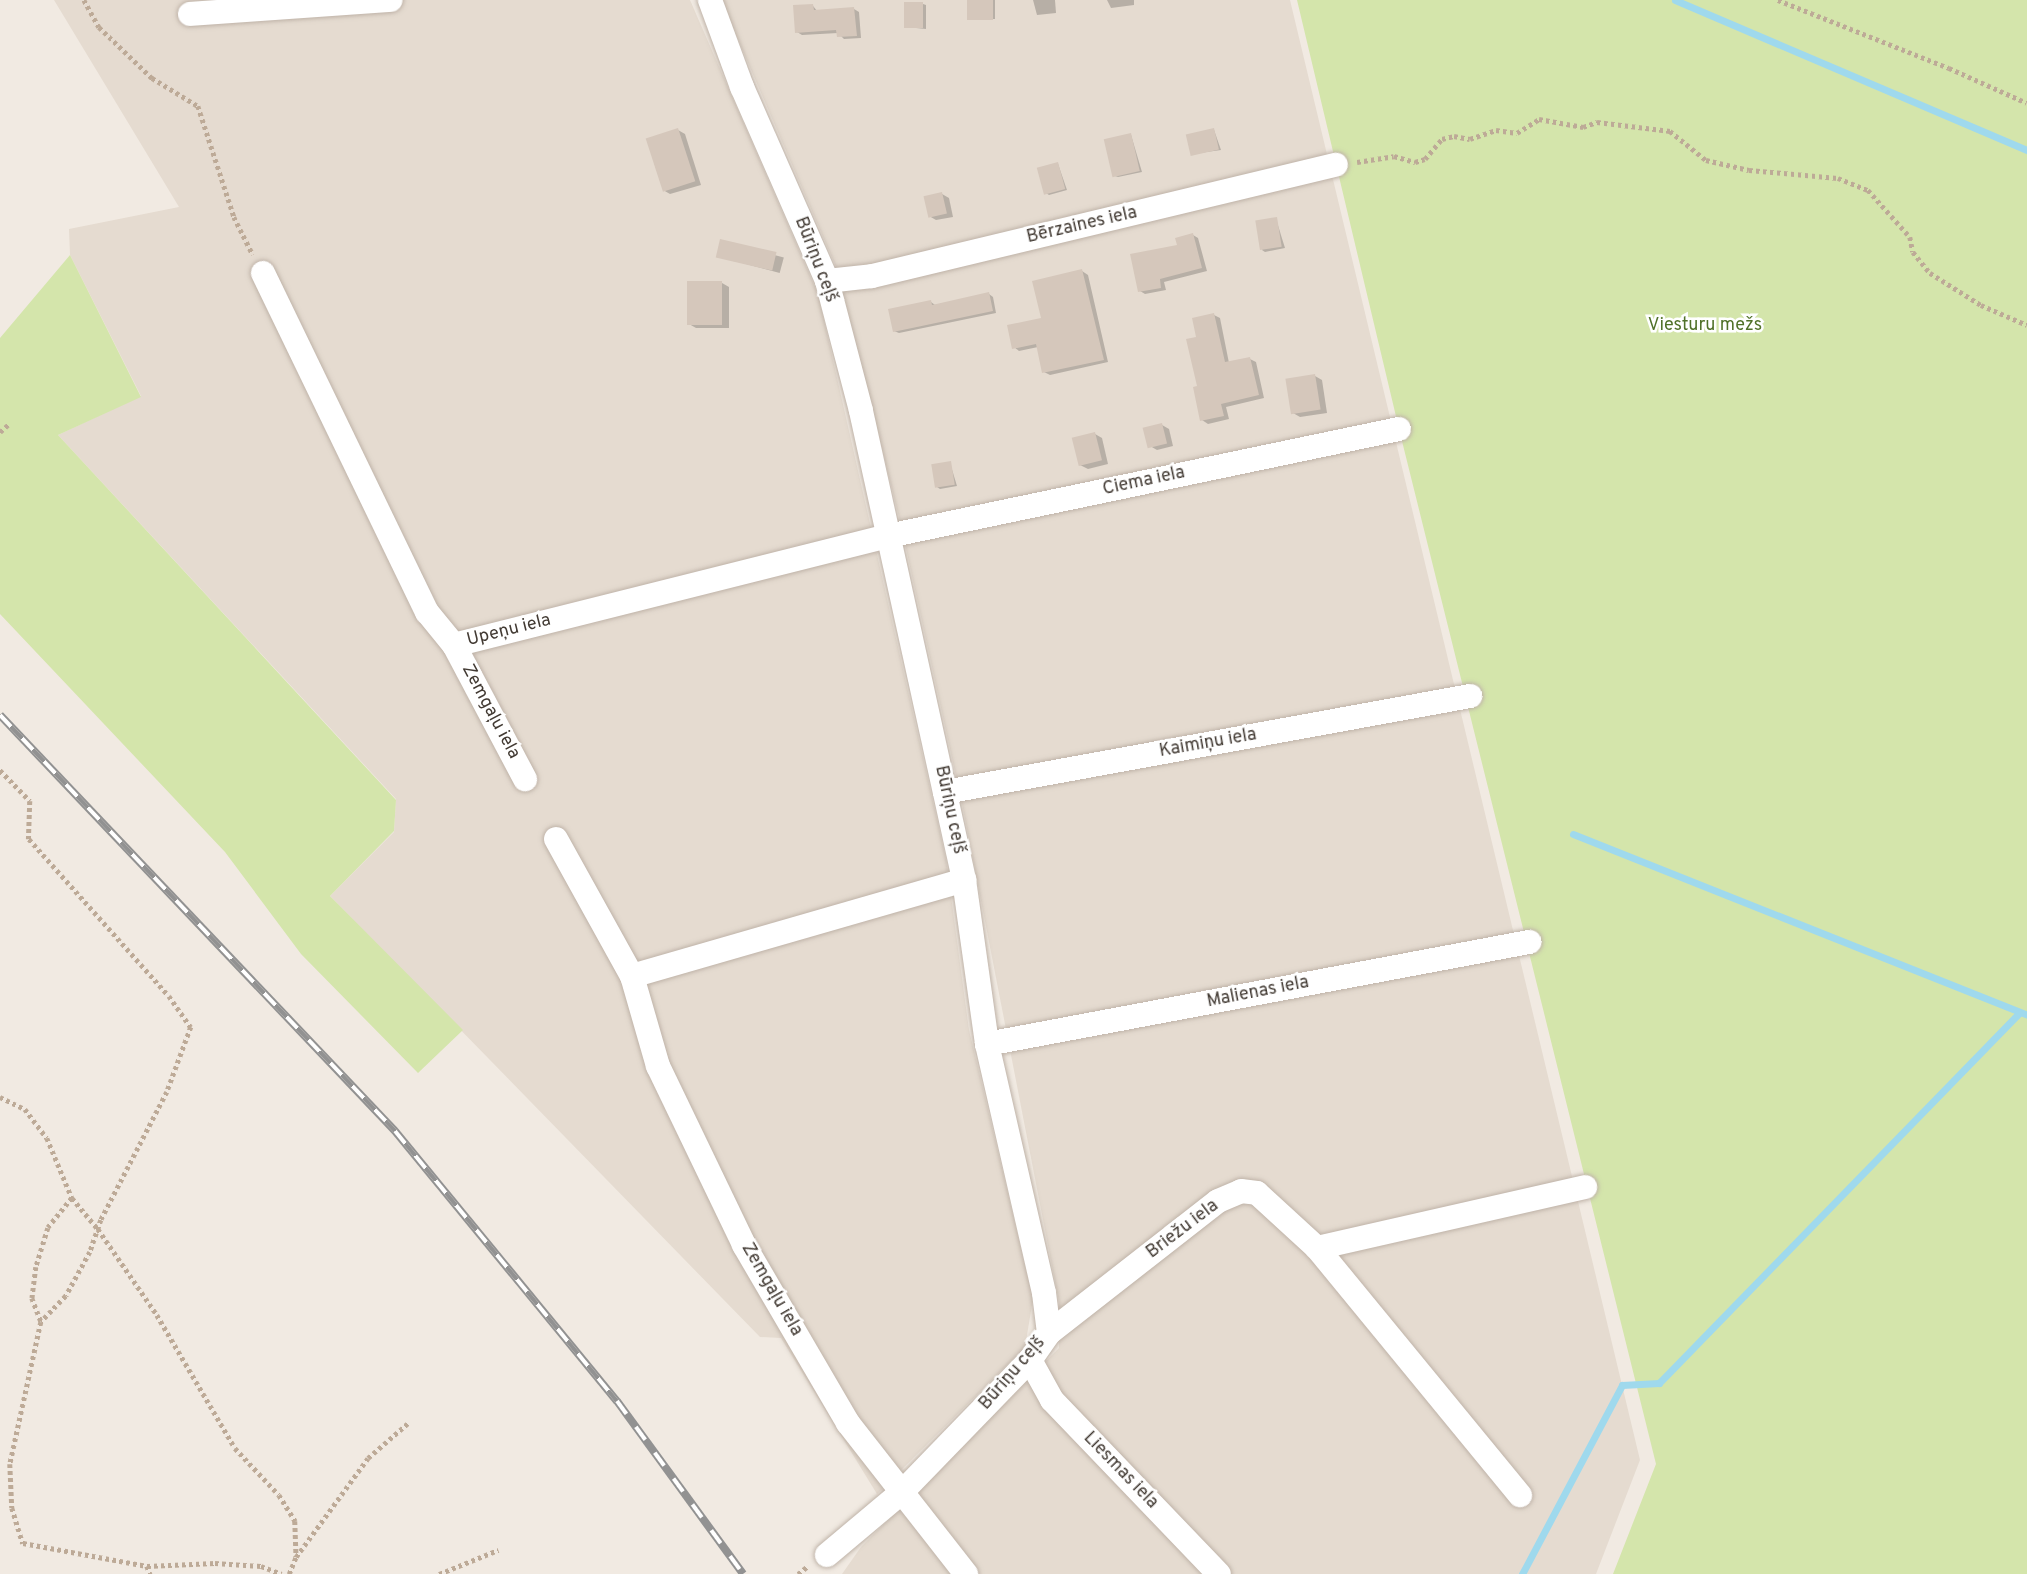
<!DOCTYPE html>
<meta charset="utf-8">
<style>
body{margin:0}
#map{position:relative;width:2027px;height:1574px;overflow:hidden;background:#f1eae2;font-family:Overpass,sans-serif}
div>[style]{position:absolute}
.residential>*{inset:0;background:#e5dbd0}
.green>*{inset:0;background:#d4e5ab}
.shadow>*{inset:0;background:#0003;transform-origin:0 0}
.stream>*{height:7px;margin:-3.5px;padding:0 3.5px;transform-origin:3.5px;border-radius:3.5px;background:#9fd9ed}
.building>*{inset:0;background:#d5c7bb;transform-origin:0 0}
.path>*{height:4.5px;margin-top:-2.25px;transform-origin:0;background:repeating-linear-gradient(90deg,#bdaa97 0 3.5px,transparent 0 7px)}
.roads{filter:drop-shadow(0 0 2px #bfb3a8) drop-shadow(0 0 2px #bfb3a8)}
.minor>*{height:24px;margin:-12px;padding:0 12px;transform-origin:12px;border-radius:12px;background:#fff}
.rail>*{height:8px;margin-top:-4px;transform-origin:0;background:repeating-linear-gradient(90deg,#fff 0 16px,#929292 0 32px);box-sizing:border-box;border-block:2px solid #929292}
span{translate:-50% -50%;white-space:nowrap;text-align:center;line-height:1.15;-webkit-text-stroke:5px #fff;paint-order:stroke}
.street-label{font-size:18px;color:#423a33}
.park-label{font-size:18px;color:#507129}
</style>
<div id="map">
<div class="residential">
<i style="clip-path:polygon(54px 0,690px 0,818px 294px,946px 859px,969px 1030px,1033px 1299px,1025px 1347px,877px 1494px,781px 1338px,760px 1337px,330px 896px,394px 832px,396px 799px,58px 435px,141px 396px,70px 255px,69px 229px,179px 207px)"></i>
<i style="clip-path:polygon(721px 0,1290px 0,1640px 1460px,1596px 1574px,842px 1574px,861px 1547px,1059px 1348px,1059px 1302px,963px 808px,900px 521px,837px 269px)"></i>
</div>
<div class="green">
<i style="clip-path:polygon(1297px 0,2027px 0,2027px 1574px,1613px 1574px,1656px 1464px,1399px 429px)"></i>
<i style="clip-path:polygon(70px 255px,141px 397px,58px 435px,396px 800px,394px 831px,330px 896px,463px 1030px,418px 1073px,301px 954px,225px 852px,0 614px,0 338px)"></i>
</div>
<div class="shadow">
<i style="left:968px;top:0;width:27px;height:19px"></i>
<i style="clip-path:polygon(1033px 0,1055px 0,1056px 13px,1037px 15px)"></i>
<i style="clip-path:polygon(1107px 0,1134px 0,1134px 5px,1111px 8px)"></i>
<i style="clip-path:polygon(923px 4px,926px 5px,926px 29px,906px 27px)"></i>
<i style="clip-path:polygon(813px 6px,818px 12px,854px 9px,859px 12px,861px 38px,844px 39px,838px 33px,802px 35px,797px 32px)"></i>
<i style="clip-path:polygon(678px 130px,685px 134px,701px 185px,670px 194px,663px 190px)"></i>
<i style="clip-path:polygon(1214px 130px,1221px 150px,1192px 154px)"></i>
<i style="clip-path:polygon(1131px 135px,1142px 172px,1118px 177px,1115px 176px)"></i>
<i style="clip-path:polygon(1058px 164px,1067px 190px,1049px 195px,1046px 193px)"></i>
<i style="clip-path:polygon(942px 194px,949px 198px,953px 217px,936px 220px,929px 216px)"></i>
<i style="clip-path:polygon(1276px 219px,1285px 248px,1265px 252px,1262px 250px)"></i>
<i style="clip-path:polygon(1193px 235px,1198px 238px,1207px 271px,1164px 282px,1166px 290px,1145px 294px,1140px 291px)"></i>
<i style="left:722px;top:241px;width:64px;height:16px;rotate:15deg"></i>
<i style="clip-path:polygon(1082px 271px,1088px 275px,1108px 362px,1050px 375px,1044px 372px,1038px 347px,1019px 351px,1014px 347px,1043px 319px)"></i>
<i style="clip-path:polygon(722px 283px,729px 287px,729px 328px,696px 328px,689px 324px)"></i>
<i style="clip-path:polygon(989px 294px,993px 297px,996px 313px,899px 333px,894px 331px,931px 302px,935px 305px)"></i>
<i style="clip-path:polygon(1214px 315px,1220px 318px,1229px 363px,1250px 359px,1256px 362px,1264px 398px,1226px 407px,1229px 419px,1208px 424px,1202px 420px,1198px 338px)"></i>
<i style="clip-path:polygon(1315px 376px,1322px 380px,1327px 413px,1300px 417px,1293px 413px)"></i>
<i style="clip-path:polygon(1162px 425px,1169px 429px,1173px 446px,1157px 450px,1150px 446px)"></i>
<i style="clip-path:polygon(1095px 434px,1102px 438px,1108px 464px,1088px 469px,1080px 465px)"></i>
<i style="clip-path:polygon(950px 463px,957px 486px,940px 489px,937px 487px)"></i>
</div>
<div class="stream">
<i style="left:1675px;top:0;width:383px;rotate:23.1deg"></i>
<i style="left:1573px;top:834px;width:489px;rotate:21.7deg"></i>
<i style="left:1522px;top:1574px;width:214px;rotate:-62.1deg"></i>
<i style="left:1622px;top:1385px;width:37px;rotate:-3deg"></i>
<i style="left:1659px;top:1383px;width:516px;rotate:-45.78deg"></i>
</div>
<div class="building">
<i style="left:967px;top:0;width:26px;height:20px"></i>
<i style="left:904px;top:2px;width:19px;height:26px"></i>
<i style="clip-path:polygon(813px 4px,814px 10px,854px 7px,857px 36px,837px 37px,836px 30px,795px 33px,793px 5px)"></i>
<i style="left:678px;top:128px;width:56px;height:34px;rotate:72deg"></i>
<i style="left:1214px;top:128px;width:22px;height:29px;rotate:77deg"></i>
<i style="left:1131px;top:133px;width:39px;height:28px;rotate:77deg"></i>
<i style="left:1058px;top:162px;width:28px;height:22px;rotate:75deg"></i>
<i style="left:942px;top:192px;width:22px;height:19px;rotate:77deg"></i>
<i style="left:1277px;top:217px;width:30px;height:22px;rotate:81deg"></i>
<i style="clip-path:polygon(1193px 233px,1202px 268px,1160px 279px,1161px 288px,1138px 292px,1130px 254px,1177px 245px,1175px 238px)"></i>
<i style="left:720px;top:239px;width:58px;height:19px;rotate:13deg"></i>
<i style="clip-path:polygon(1082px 269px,1104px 360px,1042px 373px,1036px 344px,1012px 349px,1007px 325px,1041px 318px,1032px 281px)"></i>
<i style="left:687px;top:281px;width:35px;height:44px"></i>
<i style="clip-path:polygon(989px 292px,993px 311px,893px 332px,888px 309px,931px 300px,932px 305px)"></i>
<i style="clip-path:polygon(1214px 313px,1225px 362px,1250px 357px,1259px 395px,1221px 404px,1224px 416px,1200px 421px,1193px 387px,1197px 386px,1186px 339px,1196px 337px,1192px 318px)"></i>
<i style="left:1315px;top:374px;width:36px;height:30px;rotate:81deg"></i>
<i style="left:1162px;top:423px;width:21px;height:20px;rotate:76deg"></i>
<i style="left:1095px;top:432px;width:29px;height:24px;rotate:76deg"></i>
<i style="left:951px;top:461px;width:24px;height:20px;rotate:81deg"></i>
</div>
<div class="path">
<i style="left:84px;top:0;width:31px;rotate:61deg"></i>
<i style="left:99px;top:27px;width:74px;rotate:43.9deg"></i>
<i style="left:152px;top:78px;width:54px;rotate:31.3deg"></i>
<i style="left:198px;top:106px;width:117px;rotate:72deg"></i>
<i style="left:234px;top:217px;width:42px;rotate:63.4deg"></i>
<i style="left:1778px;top:0;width:184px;rotate:21.7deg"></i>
<i style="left:1949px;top:68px;width:85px;rotate:24.2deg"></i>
<i style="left:1357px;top:162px;width:37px;rotate:-9deg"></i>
<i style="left:1394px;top:156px;width:22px;rotate:16deg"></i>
<i style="left:1415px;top:162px;width:10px;rotate:-17deg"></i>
<i style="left:1425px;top:159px;width:26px;rotate:-50deg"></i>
<i style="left:1442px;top:139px;width:12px;rotate:-14deg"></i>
<i style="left:1454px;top:136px;width:16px;rotate:11deg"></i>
<i style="left:1470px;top:139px;width:28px;rotate:-19deg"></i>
<i style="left:1496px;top:130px;width:21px;rotate:8deg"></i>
<i style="left:1517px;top:133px;width:26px;rotate:-32deg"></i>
<i style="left:1539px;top:119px;width:45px;rotate:10.3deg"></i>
<i style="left:1583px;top:127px;width:15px;rotate:-20deg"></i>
<i style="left:1597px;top:122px;width:74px;rotate:7deg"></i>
<i style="left:1670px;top:131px;width:46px;rotate:38.9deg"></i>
<i style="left:1706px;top:160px;width:44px;rotate:13.1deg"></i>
<i style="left:1749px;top:170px;width:89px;rotate:5.1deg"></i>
<i style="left:1838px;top:178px;width:32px;rotate:22deg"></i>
<i style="left:1868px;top:190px;width:63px;rotate:48.2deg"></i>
<i style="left:1910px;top:237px;width:15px;rotate:79deg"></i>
<i style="left:1913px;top:252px;width:27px;rotate:51deg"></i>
<i style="left:1930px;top:273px;width:60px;rotate:32.1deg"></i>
<i style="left:1981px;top:305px;width:50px;rotate:23.5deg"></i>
<i style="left:0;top:432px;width:13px;rotate:-42deg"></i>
<i style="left:0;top:770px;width:43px;rotate:45.9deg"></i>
<i style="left:30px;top:801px;width:38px;rotate:92deg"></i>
<i style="left:29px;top:839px;width:210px;rotate:48.3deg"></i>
<i style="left:169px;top:996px;width:38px;rotate:55deg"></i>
<i style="left:191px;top:1027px;width:69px;rotate:110.3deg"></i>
<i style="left:167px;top:1092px;width:144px;rotate:117.3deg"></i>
<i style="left:101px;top:1220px;width:34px;rotate:109deg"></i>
<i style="left:90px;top:1252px;width:50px;rotate:118.6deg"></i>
<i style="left:66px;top:1296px;width:36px;rotate:134deg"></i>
<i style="left:41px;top:1322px;width:145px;rotate:102.3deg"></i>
<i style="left:10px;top:1464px;width:44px;rotate:87.4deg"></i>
<i style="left:12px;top:1508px;width:37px;rotate:73deg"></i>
<i style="left:23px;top:1543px;width:126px;rotate:10.5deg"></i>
<i style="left:147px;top:1566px;width:9px;rotate:69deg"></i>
<i style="left:0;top:1097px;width:28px;rotate:26deg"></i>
<i style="left:25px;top:1109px;width:36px;rotate:53deg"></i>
<i style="left:47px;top:1138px;width:65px;rotate:67.4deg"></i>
<i style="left:72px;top:1198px;width:38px;rotate:129deg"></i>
<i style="left:48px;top:1228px;width:41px;rotate:107.1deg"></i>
<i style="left:36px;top:1267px;width:31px;rotate:97deg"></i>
<i style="left:32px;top:1298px;width:26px;rotate:69deg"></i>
<i style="left:72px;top:1198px;width:40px;rotate:50deg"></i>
<i style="left:98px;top:1229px;width:104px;rotate:55.5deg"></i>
<i style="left:157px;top:1315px;width:154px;rotate:59.6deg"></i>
<i style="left:235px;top:1448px;width:64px;rotate:46.9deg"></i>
<i style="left:279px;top:1495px;width:31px;rotate:58deg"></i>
<i style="left:295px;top:1521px;width:36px;rotate:88deg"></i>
<i style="left:147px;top:1566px;width:68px;rotate:-2.5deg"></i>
<i style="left:215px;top:1563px;width:46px;rotate:3.7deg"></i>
<i style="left:261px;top:1566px;width:22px;rotate:21deg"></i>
<i style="left:289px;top:1574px;width:18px;rotate:-68deg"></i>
<i style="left:296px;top:1557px;width:122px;rotate:-54deg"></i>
<i style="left:368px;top:1458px;width:53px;rotate:-41.2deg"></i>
<i style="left:439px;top:1574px;width:64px;rotate:-22.1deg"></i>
<i style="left:798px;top:1574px;width:13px;rotate:-39deg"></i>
</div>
<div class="roads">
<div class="minor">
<i style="left:710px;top:0;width:93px;rotate:69.8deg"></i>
<i style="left:742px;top:87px;width:212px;rotate:66.3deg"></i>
<i style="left:827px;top:281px;width:134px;rotate:75.3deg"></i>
<i style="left:861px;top:411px;width:480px;rotate:77.6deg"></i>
<i style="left:964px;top:880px;width:166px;rotate:82deg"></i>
<i style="left:987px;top:1044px;width:255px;rotate:77.1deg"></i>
<i style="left:1044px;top:1293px;width:40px;rotate:82.9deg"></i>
<i style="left:1049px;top:1333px;width:33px;rotate:125deg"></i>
<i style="left:1030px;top:1360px;width:184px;rotate:134.1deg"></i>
<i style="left:902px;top:1492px;width:98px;rotate:140deg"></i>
<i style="left:190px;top:14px;width:201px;rotate:-4deg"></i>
<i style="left:263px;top:273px;width:377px;rotate:64.2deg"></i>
<i style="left:427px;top:612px;width:43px;rotate:50.7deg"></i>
<i style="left:454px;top:645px;width:447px;rotate:-14.1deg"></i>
<i style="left:888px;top:536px;width:522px;rotate:-11.83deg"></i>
<i style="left:827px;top:281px;width:45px;rotate:-6.3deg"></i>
<i style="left:872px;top:276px;width:477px;rotate:-13.5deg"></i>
<i style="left:454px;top:645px;width:152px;rotate:62.1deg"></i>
<i style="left:945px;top:792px;width:534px;rotate:-10.36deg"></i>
<i style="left:556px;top:839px;width:157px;rotate:61deg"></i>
<i style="left:632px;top:976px;width:94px;rotate:73.9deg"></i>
<i style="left:658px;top:1066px;width:199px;rotate:64.3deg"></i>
<i style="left:744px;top:1245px;width:206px;rotate:59.7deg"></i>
<i style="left:848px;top:1423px;width:192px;rotate:52deg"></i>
<i style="left:632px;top:976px;width:346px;rotate:-16.1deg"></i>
<i style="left:987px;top:1044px;width:552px;rotate:-10.66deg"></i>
<i style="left:1317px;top:1248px;width:275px;rotate:-12.8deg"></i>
<i style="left:1049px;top:1333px;width:214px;rotate:-38deg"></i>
<i style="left:1218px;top:1201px;width:25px;rotate:-23deg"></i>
<i style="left:1241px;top:1191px;width:16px;rotate:7deg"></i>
<i style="left:1257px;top:1193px;width:81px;rotate:42.5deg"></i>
<i style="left:1317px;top:1248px;width:320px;rotate:50.6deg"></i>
<i style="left:1030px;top:1360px;width:46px;rotate:61.2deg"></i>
<i style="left:1052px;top:1400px;width:241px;rotate:46.2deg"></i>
</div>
</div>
<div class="rail">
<i style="left:0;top:715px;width:574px;rotate:46.48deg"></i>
<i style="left:395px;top:1131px;width:350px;rotate:50.6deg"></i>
<i style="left:617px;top:1401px;width:214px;rotate:53.9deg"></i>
</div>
<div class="street-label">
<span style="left:1082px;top:226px;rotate:-13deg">Bērzaines iela</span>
<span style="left:815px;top:260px;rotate:69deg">Būriņu ceļš</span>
<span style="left:1144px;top:482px;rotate:-12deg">Ciema iela</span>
<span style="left:509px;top:631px;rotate:-14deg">Upeņu iela</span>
<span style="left:490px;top:712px;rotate:62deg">Zemgaļu iela</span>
<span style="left:1208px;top:744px;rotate:-10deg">Kaimiņu iela</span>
<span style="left:949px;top:810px;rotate:78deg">Būriņu ceļš</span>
<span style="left:1258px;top:993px;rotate:-11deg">Malienas iela</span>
<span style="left:1183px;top:1230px;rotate:-37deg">Briežu iela</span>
<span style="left:771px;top:1290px;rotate:60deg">Zemgaļu iela</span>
<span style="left:1013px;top:1374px;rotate:-49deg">Būriņu ceļš</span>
<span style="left:1120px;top:1471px;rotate:46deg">Liesmas iela</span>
</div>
<div class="park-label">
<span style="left:1705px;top:326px">Viesturu mežs</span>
</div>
</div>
